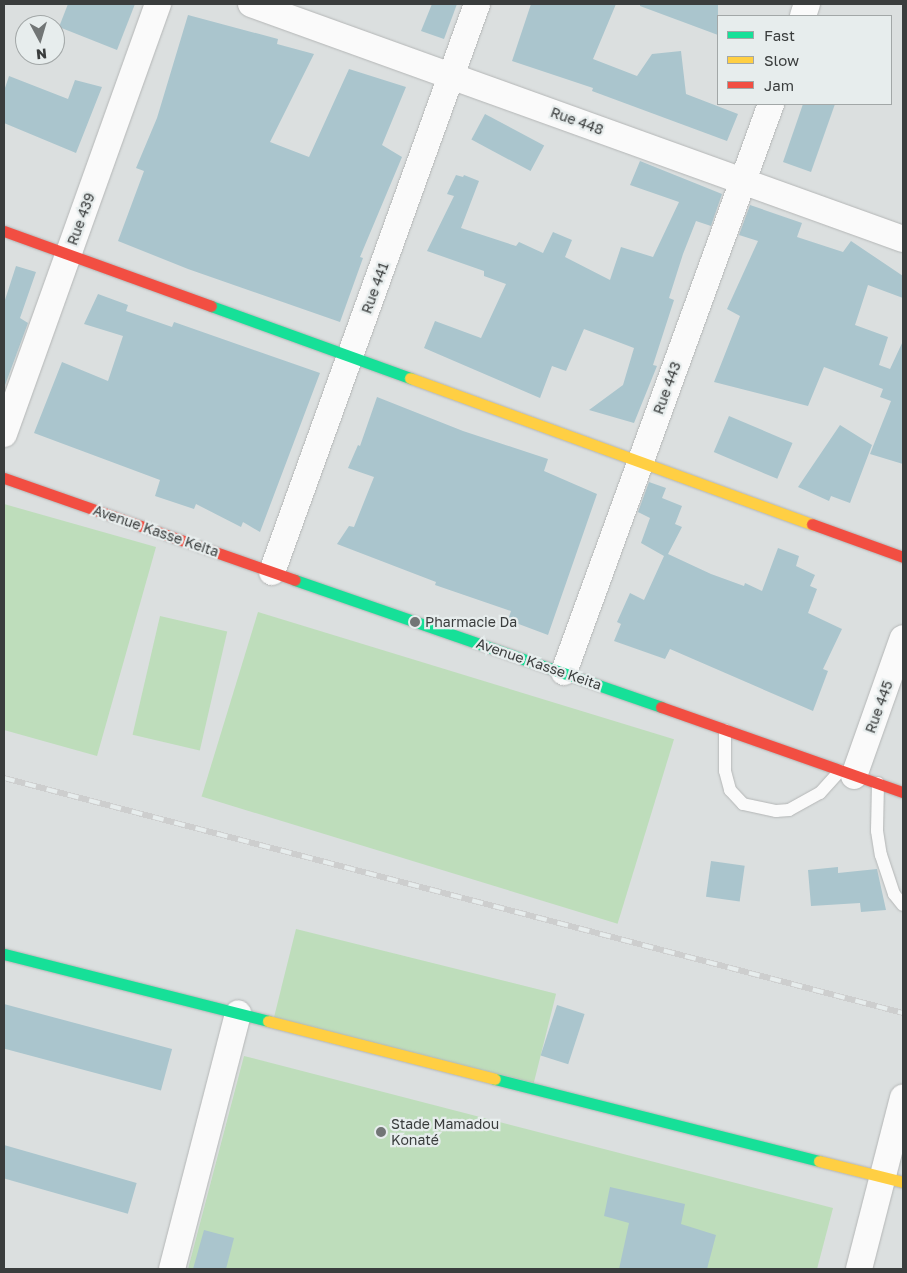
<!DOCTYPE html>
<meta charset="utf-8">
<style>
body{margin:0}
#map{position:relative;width:907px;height:1273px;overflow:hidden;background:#dbdfdf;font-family:"Golos Text",sans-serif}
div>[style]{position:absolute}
.green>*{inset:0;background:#beddbb;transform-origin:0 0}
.building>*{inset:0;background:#aac5cd;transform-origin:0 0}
.roads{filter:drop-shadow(0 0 1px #b4b6b6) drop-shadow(0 0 1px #b4b6b6)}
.lane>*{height:12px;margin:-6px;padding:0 6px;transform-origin:6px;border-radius:6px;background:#fafafa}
.street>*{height:26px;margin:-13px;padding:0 13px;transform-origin:13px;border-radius:13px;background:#fafafa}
.fast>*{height:11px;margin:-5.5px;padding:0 5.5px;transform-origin:5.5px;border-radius:5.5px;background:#16e098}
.slow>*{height:11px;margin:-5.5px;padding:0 5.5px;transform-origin:5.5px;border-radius:5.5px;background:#ffcf43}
.jam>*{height:11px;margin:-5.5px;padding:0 5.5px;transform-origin:5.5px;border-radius:5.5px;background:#f24e42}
.rail>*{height:5.5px;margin-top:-2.75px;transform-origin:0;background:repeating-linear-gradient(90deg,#e7eded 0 11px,#cdcece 0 22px);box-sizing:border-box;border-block:1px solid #cdcece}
.dots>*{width:14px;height:14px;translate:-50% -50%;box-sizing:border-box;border:2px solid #e7eded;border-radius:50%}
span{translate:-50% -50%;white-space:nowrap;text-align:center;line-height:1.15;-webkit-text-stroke:4.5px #e7eded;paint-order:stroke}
.street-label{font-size:14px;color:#3a3d3d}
.poi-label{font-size:14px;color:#3a3d3d}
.left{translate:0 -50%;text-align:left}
.frame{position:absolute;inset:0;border:5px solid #3a3d3d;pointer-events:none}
.legend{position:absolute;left:717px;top:15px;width:175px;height:90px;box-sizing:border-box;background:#e7eded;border:1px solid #a2a7a7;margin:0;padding:6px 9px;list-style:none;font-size:15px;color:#3a3d3d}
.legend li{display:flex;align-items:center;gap:10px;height:25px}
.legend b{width:25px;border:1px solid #a2a7a7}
.north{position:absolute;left:15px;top:15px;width:50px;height:50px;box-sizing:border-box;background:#e7eded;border:1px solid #a2a7a7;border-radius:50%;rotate:174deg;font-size:14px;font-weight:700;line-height:20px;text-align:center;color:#3a3d3d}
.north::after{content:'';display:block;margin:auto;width:18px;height:22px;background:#727676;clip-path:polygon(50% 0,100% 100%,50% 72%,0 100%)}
</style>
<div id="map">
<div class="green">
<i style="clip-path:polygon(4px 504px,156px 547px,97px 756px,4px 730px)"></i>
<i style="left:258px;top:612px;width:435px;height:193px;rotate:17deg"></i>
<i style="left:160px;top:616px;width:69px;height:122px;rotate:13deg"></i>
<i style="left:296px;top:929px;width:268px;height:92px;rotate:14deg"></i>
<i style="clip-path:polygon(244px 1056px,833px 1208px,817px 1269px,188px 1269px)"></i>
</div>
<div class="building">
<i style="clip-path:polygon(68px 4px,135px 4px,117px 50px,59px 27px)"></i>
<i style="clip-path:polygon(432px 4px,457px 4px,444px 39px,421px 31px)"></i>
<i style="clip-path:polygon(531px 4px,616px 4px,593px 59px,637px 76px,652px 54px,681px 51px,686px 94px,738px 114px,727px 141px,592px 91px,593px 88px,512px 61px)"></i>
<i style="clip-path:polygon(640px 4px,718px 4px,718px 35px,640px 6px)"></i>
<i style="clip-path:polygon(188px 15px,278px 39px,277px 44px,314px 54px,270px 142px,309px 157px,349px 69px,406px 87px,382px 145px,402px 157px,360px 257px,363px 258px,340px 322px,188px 269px,118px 241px,144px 171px,136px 168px,157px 118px)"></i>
<i style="clip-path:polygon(9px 76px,68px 99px,75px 80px,102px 87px,76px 153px,4px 123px,4px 91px)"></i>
<i style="clip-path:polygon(803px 104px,835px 104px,811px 172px,783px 162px)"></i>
<i style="left:485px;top:114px;width:67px;height:29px;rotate:28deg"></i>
<i style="clip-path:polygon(640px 161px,722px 194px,711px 226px,696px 221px,683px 254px,669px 298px,674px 300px,653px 365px,657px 366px,634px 423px,589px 410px,623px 385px,634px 348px,584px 329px,566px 371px,552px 366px,540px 398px,424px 348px,435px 321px,481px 338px,506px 284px,484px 276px,484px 271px,427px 251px,454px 196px,447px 194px,456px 175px,463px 177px,464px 175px,479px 181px,461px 228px,516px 246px,519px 242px,543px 253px,553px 232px,572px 240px,565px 257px,610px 280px,621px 247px,653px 257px,679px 202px,630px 185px)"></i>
<i style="clip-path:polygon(750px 205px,802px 223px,797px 237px,843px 252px,851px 241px,903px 276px,903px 298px,868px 285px,855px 325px,888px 337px,879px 365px,890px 369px,903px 341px,903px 464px,870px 454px,891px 401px,880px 397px,883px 389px,824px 367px,808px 406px,714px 382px,740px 316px,727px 309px,758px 241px,739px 235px)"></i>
<i style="clip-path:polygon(16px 266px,36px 272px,20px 318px,28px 323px,4px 388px,4px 303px)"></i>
<i style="clip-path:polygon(98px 294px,128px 305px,126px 311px,172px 327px,174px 322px,320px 373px,260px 532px,243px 522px,241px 527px,196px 504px,194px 509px,155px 496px,160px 480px,34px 433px,62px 362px,108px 381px,123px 336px,84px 324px)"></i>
<i style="clip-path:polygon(377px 397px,463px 431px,548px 459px,544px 471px,597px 494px,548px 635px,508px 620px,511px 611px,435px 585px,436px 582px,337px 544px,349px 526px,354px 527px,374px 477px,348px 468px,358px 445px,360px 446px)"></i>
<i style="left:729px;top:416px;width:69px;height:39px;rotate:23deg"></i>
<i style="clip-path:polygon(840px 425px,872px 445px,850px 503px,831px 496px,829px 501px,798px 487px)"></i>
<i style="clip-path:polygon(649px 482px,666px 488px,662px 498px,682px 506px,675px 524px,682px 527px,668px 554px,711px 574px,744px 586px,745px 583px,762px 591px,778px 548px,799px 556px,796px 566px,815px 575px,810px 586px,817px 589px,808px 613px,842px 629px,823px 669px,828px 671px,813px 711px,670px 649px,665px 659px,614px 641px,621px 624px,617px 622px,630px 593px,644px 600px,664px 556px,641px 543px,650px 518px,638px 512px)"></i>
<i style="left:711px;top:861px;width:34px;height:36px;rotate:8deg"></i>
<i style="clip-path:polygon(838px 867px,838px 873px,877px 869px,886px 910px,861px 912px,860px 903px,811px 906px,808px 870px)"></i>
<i style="left:4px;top:1004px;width:174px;height:43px;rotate:15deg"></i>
<i style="left:557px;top:1005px;width:29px;height:53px;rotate:18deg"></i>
<i style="left:4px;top:1145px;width:138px;height:32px;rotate:16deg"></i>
<i style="clip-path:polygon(610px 1187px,685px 1204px,681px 1224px,716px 1235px,707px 1269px,619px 1269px,629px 1223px,604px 1216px)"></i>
<i style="clip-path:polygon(204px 1230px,234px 1238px,226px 1269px,193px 1269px)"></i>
</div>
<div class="roads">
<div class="lane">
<i style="left:725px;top:730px;width:41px;rotate:90deg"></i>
<i style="left:725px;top:771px;width:20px;rotate:75deg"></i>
<i style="left:730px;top:790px;width:19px;rotate:47deg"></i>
<i style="left:743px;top:804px;width:34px;rotate:12deg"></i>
<i style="left:776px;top:811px;width:13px;rotate:-4deg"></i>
<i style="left:789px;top:810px;width:35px;rotate:-29deg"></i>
<i style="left:820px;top:793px;width:30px;rotate:-48deg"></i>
<i style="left:878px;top:783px;width:48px;rotate:91.2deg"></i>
<i style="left:877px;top:831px;width:24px;rotate:81deg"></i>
<i style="left:881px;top:855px;width:41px;rotate:71.6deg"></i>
<i style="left:894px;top:894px;width:14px;rotate:51deg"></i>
</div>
<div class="street">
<i style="left:251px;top:4px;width:693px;rotate:19.82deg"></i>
<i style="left:803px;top:16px;width:13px;rotate:-72deg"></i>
<i style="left:4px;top:434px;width:457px;rotate:-70.3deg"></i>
<i style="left:272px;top:572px;width:604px;rotate:-70.15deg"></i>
<i style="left:564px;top:672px;width:605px;rotate:-69.98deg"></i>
<i style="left:854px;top:776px;width:146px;rotate:-70.5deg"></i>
<i style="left:172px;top:1269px;width:264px;rotate:-75.5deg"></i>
<i style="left:859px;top:1269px;width:177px;rotate:-75.6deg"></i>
</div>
<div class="fast">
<i style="left:211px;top:306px;width:212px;rotate:19.9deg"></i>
<i style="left:295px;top:580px;width:387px;rotate:19.1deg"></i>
<i style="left:4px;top:954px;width:272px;rotate:14.2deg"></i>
<i style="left:495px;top:1079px;width:334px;rotate:14.2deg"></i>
</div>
<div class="slow">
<i style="left:410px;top:378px;width:428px;rotate:20deg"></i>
<i style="left:268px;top:1021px;width:234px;rotate:14.3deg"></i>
<i style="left:819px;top:1161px;width:87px;rotate:14deg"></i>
</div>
<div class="jam">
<i style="left:4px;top:231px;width:220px;rotate:19.9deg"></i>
<i style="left:4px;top:478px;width:308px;rotate:19.3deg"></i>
<i style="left:812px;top:524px;width:97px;rotate:19.9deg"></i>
<i style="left:661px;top:707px;width:256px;rotate:19.4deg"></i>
</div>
</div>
<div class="rail">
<i style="left:4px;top:778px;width:929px;rotate:14.65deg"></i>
</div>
<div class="dots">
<i style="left:415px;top:622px;background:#727676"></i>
<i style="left:381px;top:1132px;background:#727676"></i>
</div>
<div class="street-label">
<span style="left:577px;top:121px;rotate:20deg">Rue 448</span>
<span style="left:81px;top:219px;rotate:-70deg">Rue 439</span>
<span style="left:375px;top:288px;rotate:-70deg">Rue 441</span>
<span style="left:667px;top:388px;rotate:-70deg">Rue 443</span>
<span style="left:156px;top:531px;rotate:19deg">Avenue Kasse Keita</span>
<span style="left:539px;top:664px;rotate:19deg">Avenue Kasse Keita</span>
<span style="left:879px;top:707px;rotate:-70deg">Rue 445</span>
</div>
<div class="poi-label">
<span class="left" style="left:425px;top:622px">Pharmacie Da</span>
<span class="left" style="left:391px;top:1132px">Stade Mamadou<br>Konaté</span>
</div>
<div class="frame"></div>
<ul class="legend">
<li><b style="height:6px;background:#16e098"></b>Fast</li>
<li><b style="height:6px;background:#ffcf43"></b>Slow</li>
<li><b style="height:6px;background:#f24e42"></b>Jam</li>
</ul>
<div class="north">N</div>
</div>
